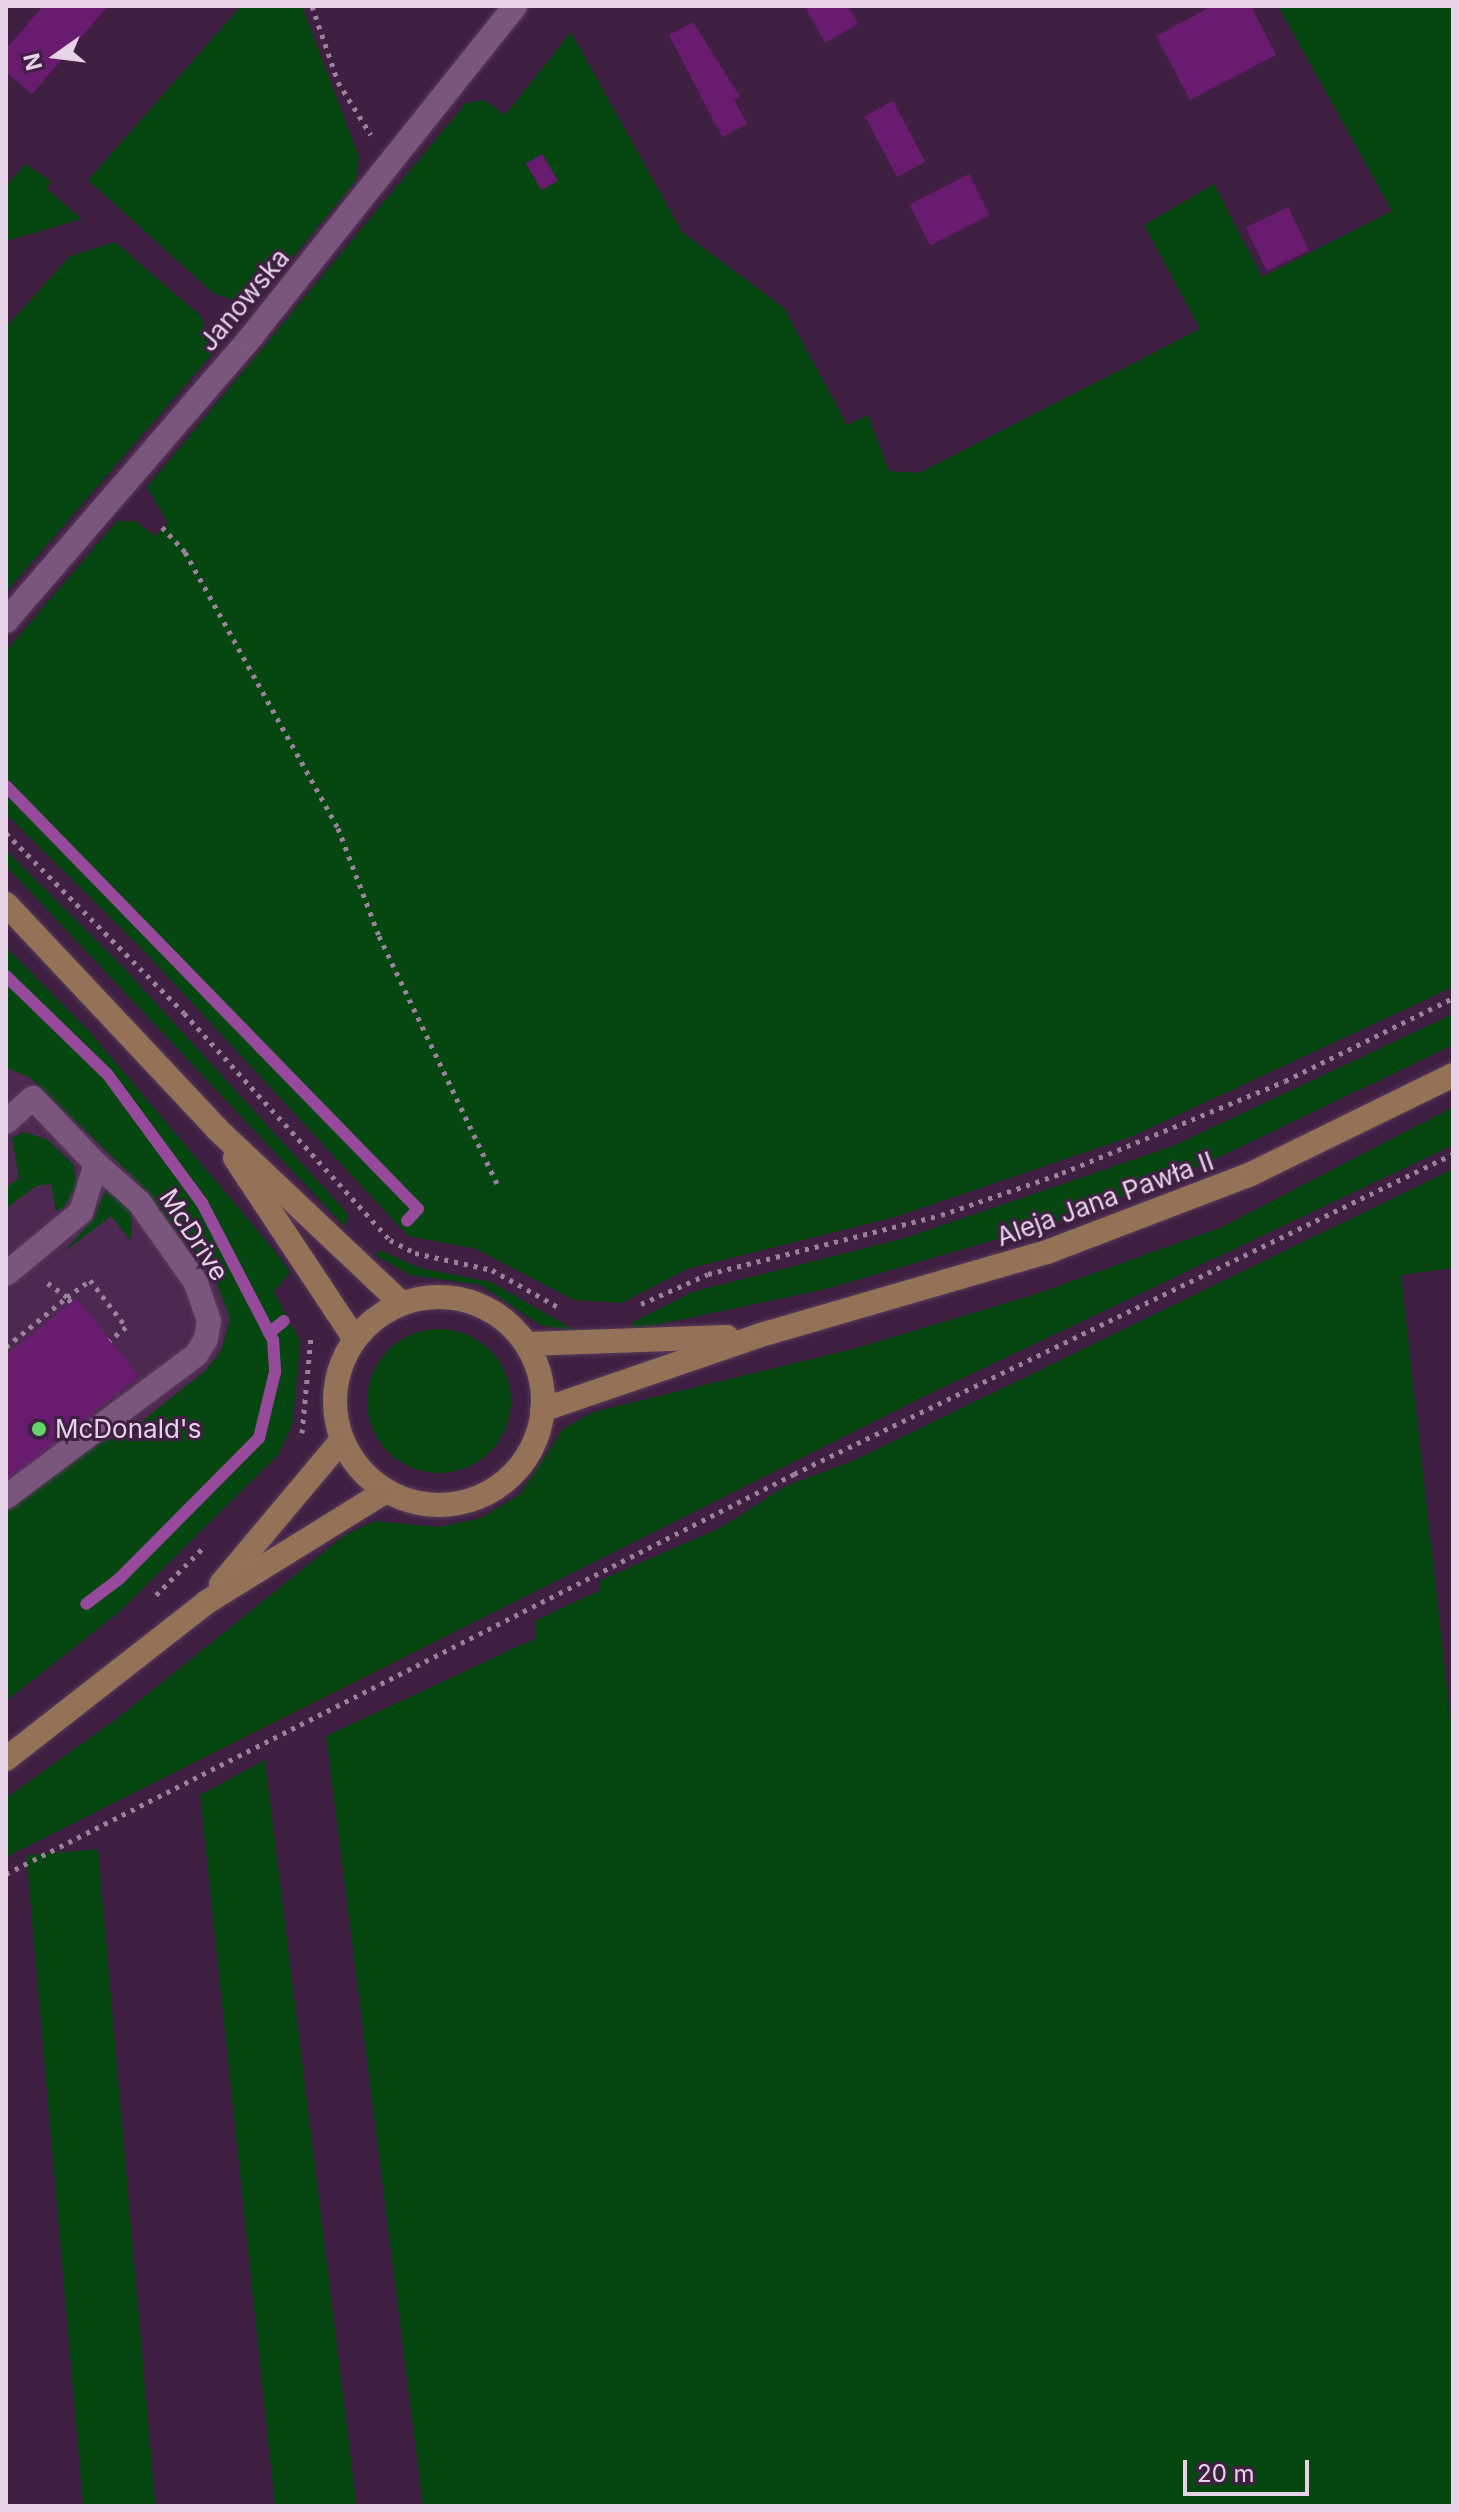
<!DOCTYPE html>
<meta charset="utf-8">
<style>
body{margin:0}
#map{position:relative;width:1459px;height:2512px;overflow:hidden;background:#3f1f42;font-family:Inter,sans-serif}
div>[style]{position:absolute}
.built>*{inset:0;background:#4d2850}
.green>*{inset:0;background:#064611;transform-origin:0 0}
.round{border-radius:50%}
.stream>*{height:12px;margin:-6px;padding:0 6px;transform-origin:6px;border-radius:6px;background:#974a9c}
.building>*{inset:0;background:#691c6f;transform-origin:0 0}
.path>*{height:5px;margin-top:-2.5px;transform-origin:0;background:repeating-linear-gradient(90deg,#9a819c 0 4px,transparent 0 10px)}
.roads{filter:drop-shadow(0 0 2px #573b5a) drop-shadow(0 0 2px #573b5a)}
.minor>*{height:24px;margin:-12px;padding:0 12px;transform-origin:12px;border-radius:12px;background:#7a567c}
.major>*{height:24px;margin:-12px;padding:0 12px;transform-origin:12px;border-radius:12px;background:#947258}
.major>.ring{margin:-12px;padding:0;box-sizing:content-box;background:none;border:24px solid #947258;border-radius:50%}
.dots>*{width:22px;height:22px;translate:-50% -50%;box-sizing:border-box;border:4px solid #3f1f42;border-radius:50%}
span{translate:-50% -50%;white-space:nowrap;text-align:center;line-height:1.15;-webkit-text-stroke:6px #3f1f42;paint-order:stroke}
.street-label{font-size:26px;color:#e7d3e8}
.poi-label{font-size:26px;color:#e7d3e8}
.left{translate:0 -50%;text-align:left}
.frame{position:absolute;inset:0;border:8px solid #e7d3e8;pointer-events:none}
.north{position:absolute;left:16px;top:16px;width:80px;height:80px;-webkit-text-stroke:6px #3f1f42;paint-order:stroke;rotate:256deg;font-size:22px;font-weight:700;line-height:32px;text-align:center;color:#e7d3e8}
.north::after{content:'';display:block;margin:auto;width:28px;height:36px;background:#e7d3e8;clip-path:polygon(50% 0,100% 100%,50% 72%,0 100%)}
.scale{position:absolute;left:1183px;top:2460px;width:126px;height:36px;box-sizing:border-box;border:4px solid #e7d3e8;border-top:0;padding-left:10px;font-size:24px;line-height:28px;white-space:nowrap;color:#e7d3e8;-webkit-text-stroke:6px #3f1f42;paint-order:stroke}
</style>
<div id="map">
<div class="built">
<i style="clip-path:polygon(6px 1027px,240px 1297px,247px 1346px,6px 1583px)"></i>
</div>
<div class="green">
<i style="clip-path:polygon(241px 6px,302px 6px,359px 157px,356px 181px,255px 302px,243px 303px,213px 293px,88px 180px)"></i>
<i style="clip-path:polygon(1278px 6px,1453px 6px,1453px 987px,1133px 1136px,895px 1217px,687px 1269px,622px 1303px,574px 1300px,476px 1249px,408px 1236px,144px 951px,6px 814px,6px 651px,117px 521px,136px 521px,155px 536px,168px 523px,147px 487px,466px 103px,484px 100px,505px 115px,571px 32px,682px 232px,784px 308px,847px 425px,868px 415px,889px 471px,919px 473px,1200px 329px,1144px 225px,1214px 184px,1262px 277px,1392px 211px)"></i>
<i style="clip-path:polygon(25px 164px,51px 181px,47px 189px,82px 219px,6px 241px,6px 186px)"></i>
<i style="clip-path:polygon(115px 242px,201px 316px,213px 353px,6px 592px,6px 327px,70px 256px)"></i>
<i style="clip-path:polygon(6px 850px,121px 965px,348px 1214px,345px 1227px,6px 866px)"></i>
<i style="clip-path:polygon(6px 947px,89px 1031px,274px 1250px,290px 1272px,274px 1292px,300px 1341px,293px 1423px,278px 1455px,118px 1613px,6px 1701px,6px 1512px,89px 1446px,126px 1434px,206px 1370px,221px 1351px,230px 1319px,215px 1279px,136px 1180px,29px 1077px,6px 1068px)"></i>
<i style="clip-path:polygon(1453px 1014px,1453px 1045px,1205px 1164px,1066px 1219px,826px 1289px,632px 1330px,631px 1323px,692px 1292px,905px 1238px,1173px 1146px)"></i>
<i style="clip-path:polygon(1453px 1107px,1453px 1145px,927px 1395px,6px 1857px,6px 1798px,119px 1717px,345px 1535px,375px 1521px,439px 1527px,481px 1518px,520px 1494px,563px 1429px,593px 1412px,853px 1349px,1036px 1294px,1222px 1227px)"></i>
<i style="clip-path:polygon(23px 1132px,47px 1139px,73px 1164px,77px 1185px,63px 1209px,56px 1211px,51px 1184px,36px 1186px,7px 1208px,6px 1188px,19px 1178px,12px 1138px)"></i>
<i style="clip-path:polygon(1453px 1169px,1453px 1268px,1401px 1275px,1453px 1741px,1453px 2506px,423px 2506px,326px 1736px,536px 1638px,535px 1621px,600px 1590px,599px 1581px,722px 1527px,784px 1487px,855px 1460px)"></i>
<i style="clip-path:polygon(107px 1188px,132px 1212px,131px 1241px,111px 1216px,65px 1251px,93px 1219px)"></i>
<i style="clip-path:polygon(380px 1250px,420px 1268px,491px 1282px,578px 1332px,540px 1325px,481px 1285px,410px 1275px,375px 1255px)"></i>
<i class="round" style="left:367px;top:1329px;width:144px;height:144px"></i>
<i style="clip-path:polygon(265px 1760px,356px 2500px,357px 2506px,275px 2506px,200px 1795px)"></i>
<i style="left:98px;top:1849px;width:659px;height:72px;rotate:85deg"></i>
</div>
<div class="stream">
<i style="left:6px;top:786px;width:590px;rotate:45.75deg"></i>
<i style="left:418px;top:1209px;width:16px;rotate:133deg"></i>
<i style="left:6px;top:976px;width:142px;rotate:44.1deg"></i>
<i style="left:108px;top:1075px;width:159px;rotate:53.7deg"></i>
<i style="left:202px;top:1203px;width:154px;rotate:62.6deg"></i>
<i style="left:273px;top:1340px;width:32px;rotate:86deg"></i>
<i style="left:275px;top:1372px;width:68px;rotate:103.6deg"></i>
<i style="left:259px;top:1438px;width:199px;rotate:134.8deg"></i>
<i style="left:119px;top:1579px;width:41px;rotate:142.9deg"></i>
<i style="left:269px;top:1333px;width:19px;rotate:-39deg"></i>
</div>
<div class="building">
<i style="clip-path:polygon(43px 6px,108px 6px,32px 94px,6px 72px,6px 49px)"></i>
<i style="clip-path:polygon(804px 6px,848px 6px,858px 24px,825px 43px)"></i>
<i style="clip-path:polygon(1212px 6px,1251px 6px,1276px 55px,1190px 100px,1156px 36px)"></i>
<i style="clip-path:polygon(693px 22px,740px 97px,734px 100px,747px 124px,722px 137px,669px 35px)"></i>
<i style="left:893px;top:101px;width:69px;height:32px;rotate:62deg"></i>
<i style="left:542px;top:154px;width:31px;height:19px;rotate:59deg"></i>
<i style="left:969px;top:174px;width:46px;height:67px;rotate:63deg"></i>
<i style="left:1288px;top:207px;width:48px;height:47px;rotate:64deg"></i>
<i style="clip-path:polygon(77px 1298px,139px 1376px,6px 1483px,6px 1355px)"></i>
</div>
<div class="path">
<i style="left:312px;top:6px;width:80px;rotate:71.1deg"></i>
<i style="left:338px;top:82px;width:62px;rotate:58.1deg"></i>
<i style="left:162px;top:527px;width:34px;rotate:47deg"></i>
<i style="left:185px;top:552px;width:316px;rotate:61deg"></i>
<i style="left:338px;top:828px;width:116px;rotate:69.2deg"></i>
<i style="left:379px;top:936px;width:274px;rotate:64.5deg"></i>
<i style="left:6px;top:833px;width:253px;rotate:45.3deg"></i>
<i style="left:184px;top:1013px;width:307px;rotate:47.8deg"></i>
<i style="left:390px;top:1240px;width:28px;rotate:27deg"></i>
<i style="left:415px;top:1253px;width:79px;rotate:12.4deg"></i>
<i style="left:492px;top:1270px;width:76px;rotate:29.3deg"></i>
<i style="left:71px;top:1302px;width:6px;rotate:-129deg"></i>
<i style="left:67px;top:1297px;width:29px;rotate:-36deg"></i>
<i style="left:90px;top:1280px;width:59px;rotate:52.5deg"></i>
<i style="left:126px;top:1327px;width:21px;rotate:141deg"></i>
<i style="left:641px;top:1304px;width:73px;rotate:-24.1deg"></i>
<i style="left:708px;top:1274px;width:240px;rotate:-14.2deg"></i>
<i style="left:941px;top:1215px;width:128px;rotate:-19.1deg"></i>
<i style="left:1062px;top:1173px;width:241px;rotate:-22.4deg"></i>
<i style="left:1285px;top:1081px;width:187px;rotate:-26.3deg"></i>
<i style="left:6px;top:1347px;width:79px;rotate:-39.3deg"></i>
<i style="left:67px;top:1297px;width:24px;rotate:-144deg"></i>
<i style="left:302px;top:1433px;width:97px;rotate:-84.7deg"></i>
<i style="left:156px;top:1595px;width:66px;rotate:-45deg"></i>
<i style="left:6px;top:1874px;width:884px;rotate:-26.91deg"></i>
<i style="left:794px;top:1474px;width:733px;rotate:-25.9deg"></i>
</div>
<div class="roads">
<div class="minor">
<i style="left:6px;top:621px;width:375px;rotate:-49.2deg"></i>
<i style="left:251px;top:337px;width:423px;rotate:-51.4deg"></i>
<i style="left:6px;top:1122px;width:36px;rotate:-42deg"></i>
<i style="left:33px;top:1098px;width:91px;rotate:46.3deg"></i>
<i style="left:96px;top:1164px;width:50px;rotate:107.4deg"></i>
<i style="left:81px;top:1212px;width:97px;rotate:140.4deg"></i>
<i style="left:6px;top:1497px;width:237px;rotate:-36.8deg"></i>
<i style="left:196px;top:1355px;width:19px;rotate:-58deg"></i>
<i style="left:206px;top:1339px;width:18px;rotate:-81deg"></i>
<i style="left:209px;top:1321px;width:40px;rotate:-108.9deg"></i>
<i style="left:196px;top:1283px;width:99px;rotate:-125.1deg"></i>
<i style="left:139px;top:1202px;width:57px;rotate:-138.5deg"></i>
</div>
<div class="major">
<i style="left:6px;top:904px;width:308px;rotate:46.8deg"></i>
<i style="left:217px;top:1129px;width:253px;rotate:43.4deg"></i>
<i style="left:235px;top:1158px;width:217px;rotate:56.5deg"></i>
<i class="ring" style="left:335px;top:1297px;width:184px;height:184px"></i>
<i style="left:526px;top:1344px;width:201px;rotate:-2deg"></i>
<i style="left:542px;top:1410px;width:231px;rotate:-18.9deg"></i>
<i style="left:761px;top:1335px;width:298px;rotate:-16.2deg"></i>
<i style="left:1047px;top:1252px;width:216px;rotate:-20.9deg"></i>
<i style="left:1249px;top:1175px;width:227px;rotate:-26.1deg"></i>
<i style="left:221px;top:1584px;width:188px;rotate:-50deg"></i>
<i style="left:6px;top:1759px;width:255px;rotate:-38deg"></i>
<i style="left:207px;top:1602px;width:211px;rotate:-31.8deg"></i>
</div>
</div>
<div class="dots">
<i style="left:39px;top:1429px;background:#62d469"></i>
</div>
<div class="street-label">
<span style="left:244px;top:300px;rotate:-50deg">Janowska</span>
<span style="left:1105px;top:1199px;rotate:-20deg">Aleja Jana Pawła II</span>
<span style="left:194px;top:1235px;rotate:57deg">McDrive</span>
</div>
<div class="poi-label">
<span class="left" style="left:55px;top:1429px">McDonald's</span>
</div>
<div class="frame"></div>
<div class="north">N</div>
<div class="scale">20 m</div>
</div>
